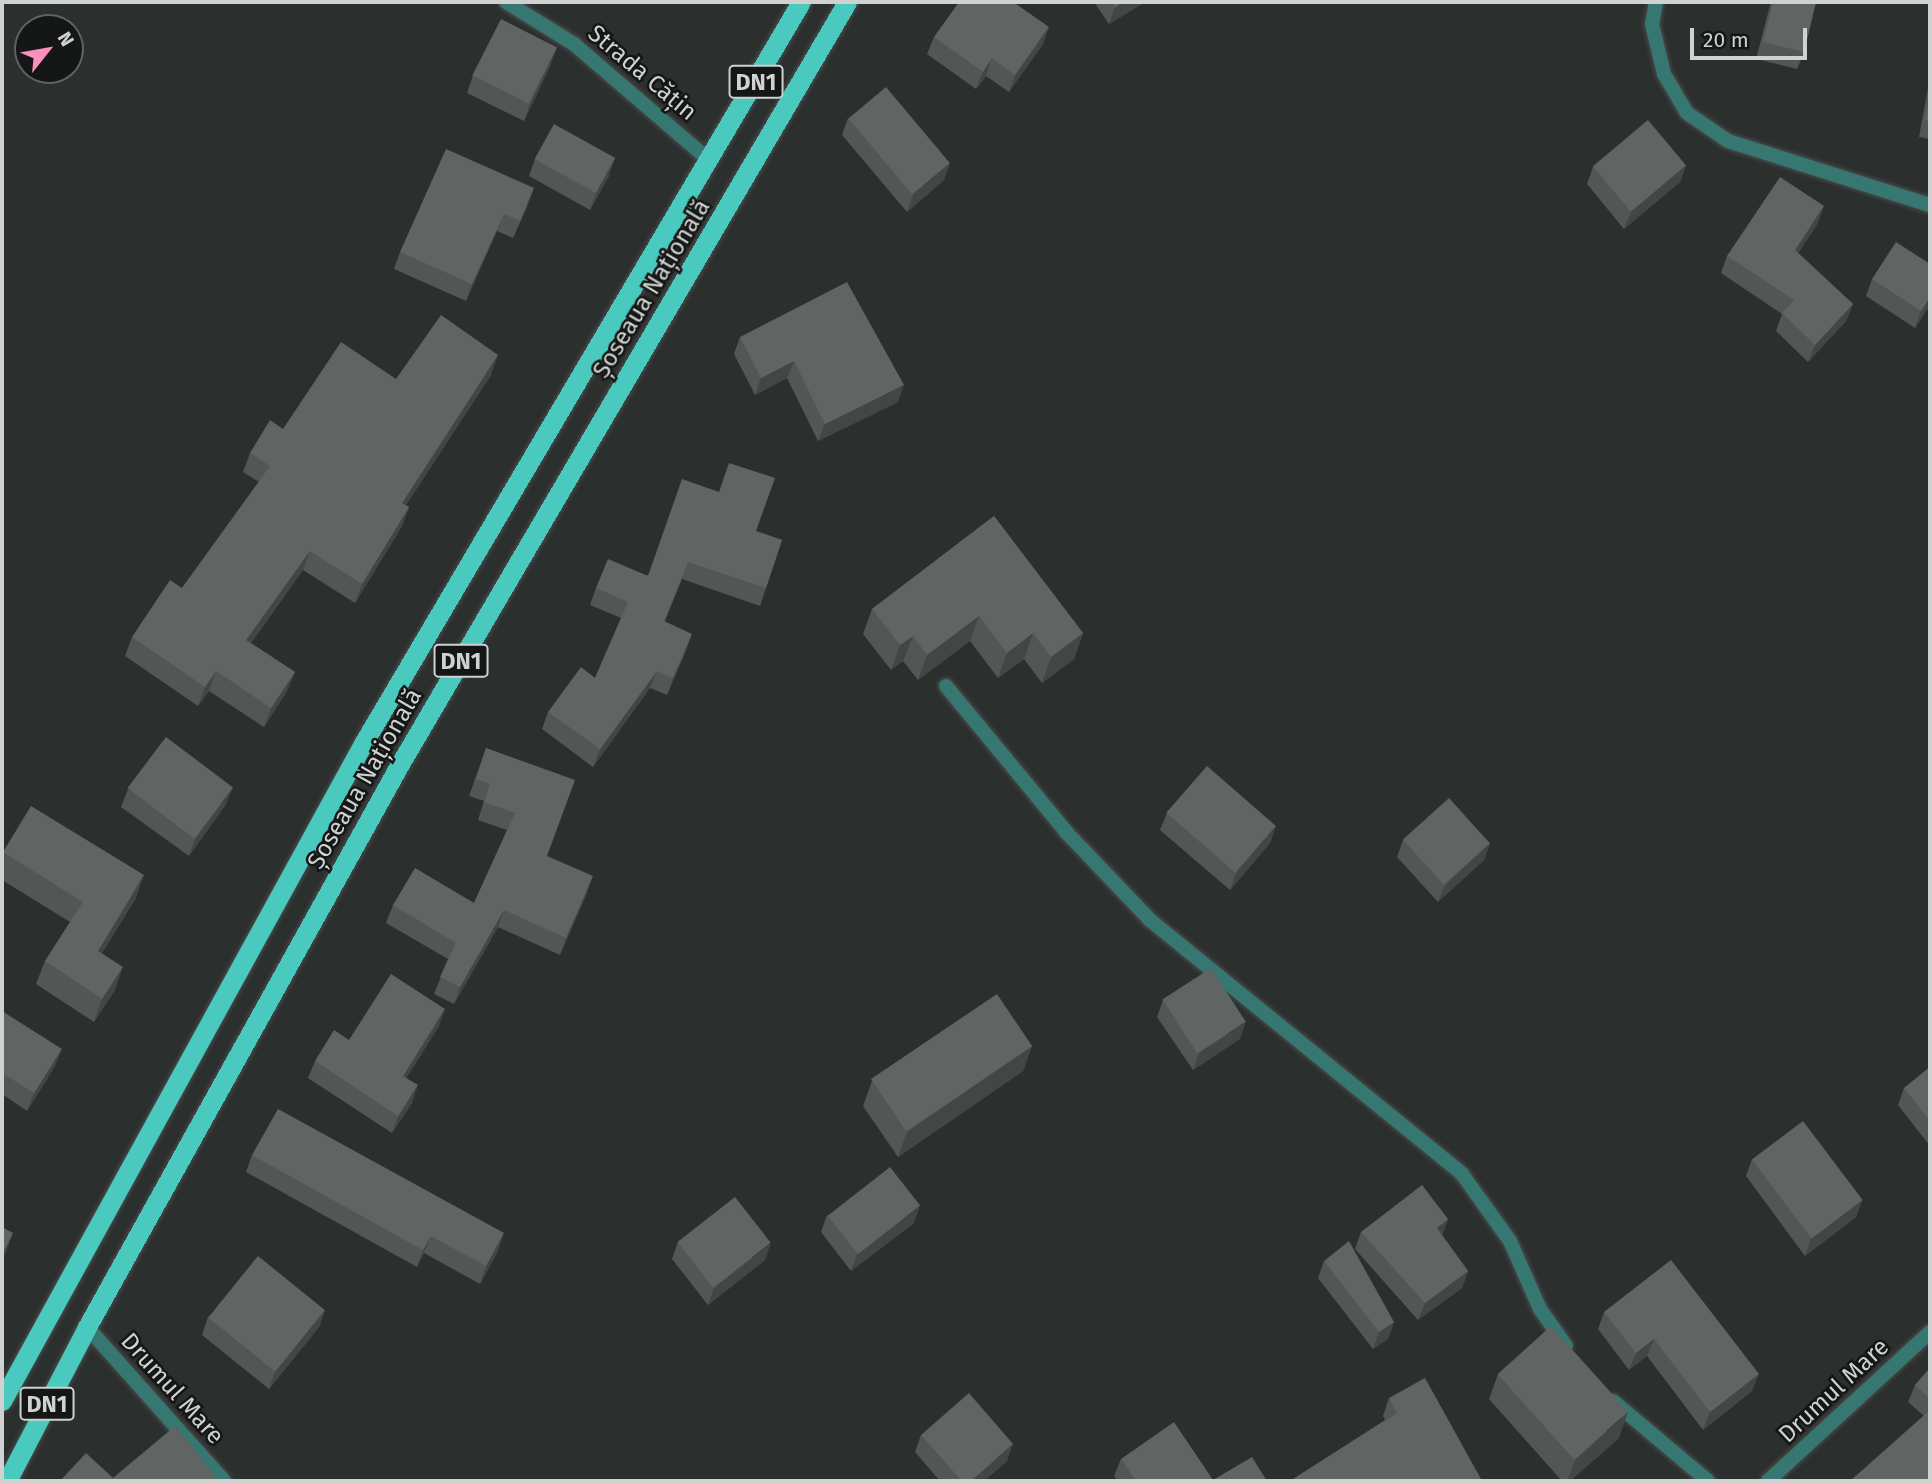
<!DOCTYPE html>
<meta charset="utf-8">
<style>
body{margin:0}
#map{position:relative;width:1932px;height:1483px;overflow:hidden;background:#2b2f2e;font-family:"Fira Sans",sans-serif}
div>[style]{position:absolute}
.roads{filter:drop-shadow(0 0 2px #494c4c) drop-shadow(0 0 2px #494c4c)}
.minor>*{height:14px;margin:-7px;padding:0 7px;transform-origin:7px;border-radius:7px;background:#367871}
.tertiary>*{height:14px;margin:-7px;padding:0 7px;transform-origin:7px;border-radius:7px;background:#367871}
.trunk>*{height:19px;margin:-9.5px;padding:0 9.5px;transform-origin:9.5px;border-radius:9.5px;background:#4acabe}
.wall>*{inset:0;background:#535655}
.shaded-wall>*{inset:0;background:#434645}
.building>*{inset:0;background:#606463;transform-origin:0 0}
span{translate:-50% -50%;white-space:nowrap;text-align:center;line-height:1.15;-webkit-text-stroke:5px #151616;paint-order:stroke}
.shield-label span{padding:2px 5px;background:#151616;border:2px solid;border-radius:5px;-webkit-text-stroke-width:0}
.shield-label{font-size:23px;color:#d0d2d2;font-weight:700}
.street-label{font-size:24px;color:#d0d2d2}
.frame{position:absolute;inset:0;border:4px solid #d0d2d2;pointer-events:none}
.north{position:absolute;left:14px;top:14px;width:70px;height:70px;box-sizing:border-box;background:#151616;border:2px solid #606161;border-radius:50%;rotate:59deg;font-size:19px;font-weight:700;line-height:28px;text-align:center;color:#d0d2d2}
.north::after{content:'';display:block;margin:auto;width:24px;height:32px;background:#fd8ec0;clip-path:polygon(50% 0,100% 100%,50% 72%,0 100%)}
.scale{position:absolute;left:1690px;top:28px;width:117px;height:32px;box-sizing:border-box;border:4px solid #d0d2d2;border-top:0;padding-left:9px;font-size:21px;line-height:24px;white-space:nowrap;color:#d0d2d2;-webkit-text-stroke:5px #151616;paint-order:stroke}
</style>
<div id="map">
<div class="roads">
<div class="minor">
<i style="left:506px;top:2px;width:80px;rotate:31.7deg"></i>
<i style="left:574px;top:44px;width:179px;rotate:40.7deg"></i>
<i style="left:1656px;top:2px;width:22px;rotate:100deg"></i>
<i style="left:1652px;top:24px;width:51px;rotate:76.5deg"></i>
<i style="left:1664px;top:74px;width:45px;rotate:59.5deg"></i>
<i style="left:1687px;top:113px;width:50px;rotate:34.3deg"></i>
<i style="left:1728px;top:141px;width:212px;rotate:17.6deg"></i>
<i style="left:946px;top:686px;width:190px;rotate:50.5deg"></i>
<i style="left:1067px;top:833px;width:120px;rotate:46.3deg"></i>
<i style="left:1150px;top:920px;width:402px;rotate:39.1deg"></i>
<i style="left:1462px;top:1174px;width:82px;rotate:54.4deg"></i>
<i style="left:1510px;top:1241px;width:74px;rotate:66.2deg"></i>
<i style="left:1540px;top:1309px;width:45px;rotate:54.9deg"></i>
<i style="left:87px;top:1327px;width:206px;rotate:48.3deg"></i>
<i style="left:1613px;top:1401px;width:124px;rotate:40.1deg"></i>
</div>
<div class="tertiary">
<i style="left:1768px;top:1481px;width:220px;rotate:-42.6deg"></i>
</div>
<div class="trunk">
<i style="left:2px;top:1401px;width:752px;rotate:-61.22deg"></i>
<i style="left:364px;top:742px;width:859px;rotate:-59.44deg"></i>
<i style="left:7px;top:1481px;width:174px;rotate:-62.5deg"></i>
<i style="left:87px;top:1327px;width:644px;rotate:-60.93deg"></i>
<i style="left:400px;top:764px;width:883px;rotate:-59.6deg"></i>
</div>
</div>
<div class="wall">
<i style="clip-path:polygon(1094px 2px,1145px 2px,1109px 24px)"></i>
<i style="clip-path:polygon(1771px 2px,1816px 2px,1804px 52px,1797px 69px,1756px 59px)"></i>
<i style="clip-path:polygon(934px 37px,1043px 44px,1009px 92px,986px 76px,976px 89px,927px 54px)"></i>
<i style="clip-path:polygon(551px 64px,524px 121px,467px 93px,473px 75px)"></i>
<i style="clip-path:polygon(1930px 77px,1930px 139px,1919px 137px)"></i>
<i style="clip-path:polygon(848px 118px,950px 163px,944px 180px,907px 212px,842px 135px)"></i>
<i style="clip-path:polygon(535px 159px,609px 176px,590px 210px,529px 176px)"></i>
<i style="clip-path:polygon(1686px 165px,1680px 182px,1624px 229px,1587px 184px,1593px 167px)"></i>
<i style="clip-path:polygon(528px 205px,513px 238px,497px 231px,466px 301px,394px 269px,400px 252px)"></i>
<i style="clip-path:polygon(1818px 223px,1798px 253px,1853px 304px,1846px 321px,1808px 362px,1776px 331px,1782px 314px,1721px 273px,1727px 256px)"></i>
<i style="clip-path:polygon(1930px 264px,1930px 305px,1915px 328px,1866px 296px,1872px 279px)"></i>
<i style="clip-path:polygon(740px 337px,898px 402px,818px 441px,787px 378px,755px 395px,734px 354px)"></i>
<i style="clip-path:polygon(491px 375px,406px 505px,409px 507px,402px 526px,355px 603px,303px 570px,251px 643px,295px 672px,287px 691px,264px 727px,209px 691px,198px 706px,125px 656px,132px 637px,182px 588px,259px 482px,243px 472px,250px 453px,283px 429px,396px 379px)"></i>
<i style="clip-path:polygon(994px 516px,1083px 633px,1074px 659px,1042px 683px,1024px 659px,998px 678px,970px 641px,918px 680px,903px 661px,891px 670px,863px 634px,872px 609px)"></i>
<i style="clip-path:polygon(756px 531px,782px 540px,760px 606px,682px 579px,665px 621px,686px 651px,667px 695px,650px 688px,593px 767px,542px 729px,548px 712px,595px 678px,621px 618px,590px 605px,596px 588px,648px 575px)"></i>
<i style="clip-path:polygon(486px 748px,547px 856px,587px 893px,560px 955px,498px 927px,454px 1004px,434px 994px,448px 959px,386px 923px,393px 905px,474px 903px,507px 830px,478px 820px,484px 801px,469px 796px)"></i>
<i style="clip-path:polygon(128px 789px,226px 804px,189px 856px,121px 807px)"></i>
<i style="clip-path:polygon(1167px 813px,1276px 826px,1270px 843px,1230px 890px,1160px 830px)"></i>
<i style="clip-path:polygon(1403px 840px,1490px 843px,1484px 860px,1438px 902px,1397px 857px)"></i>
<i style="clip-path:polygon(3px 852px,136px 898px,102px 953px,115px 990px,94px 1022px,36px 984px,45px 961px,70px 922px,2px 880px)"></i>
<i style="clip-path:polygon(1163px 1000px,1240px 1039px,1193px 1070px,1157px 1017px)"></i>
<i style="clip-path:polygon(2px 1011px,55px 1066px,27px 1111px,2px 1094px)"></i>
<i style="clip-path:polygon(439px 1026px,406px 1078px,412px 1103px,392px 1133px,308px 1078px,315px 1061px,349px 1040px)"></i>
<i style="clip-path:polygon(1032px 1046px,1023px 1071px,898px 1157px,863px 1106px,872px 1081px)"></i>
<i style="clip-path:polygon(1930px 1067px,1930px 1146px,1898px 1105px,1904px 1088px)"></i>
<i style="clip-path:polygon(252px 1155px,498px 1251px,480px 1284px,424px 1253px,417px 1267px,246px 1172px)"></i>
<i style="clip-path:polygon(1752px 1159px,1862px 1200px,1856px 1217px,1805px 1256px,1746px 1176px)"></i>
<i style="clip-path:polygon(827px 1215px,914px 1223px,851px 1271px,821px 1232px)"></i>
<i style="clip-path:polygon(1448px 1219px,1442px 1235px,1468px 1271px,1462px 1288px,1418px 1320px,1355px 1249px,1361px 1232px)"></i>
<i style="clip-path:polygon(678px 1242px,765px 1260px,708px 1305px,672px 1259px)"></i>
<i style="clip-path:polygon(1324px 1261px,1394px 1322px,1388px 1339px,1373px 1349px,1318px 1278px)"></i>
<i style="clip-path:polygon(325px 1310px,319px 1327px,269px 1389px,202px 1335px,208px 1317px)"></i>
<i style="clip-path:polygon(1604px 1312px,1752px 1391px,1703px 1430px,1647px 1356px,1629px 1370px,1598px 1329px)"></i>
<i style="clip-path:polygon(1930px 1368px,1930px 1481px,1924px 1416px,1908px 1402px,1915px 1385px)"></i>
<i style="clip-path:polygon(1498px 1374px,1619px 1438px,1570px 1481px,1562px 1481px,1489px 1399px)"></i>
<i style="clip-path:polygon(1389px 1398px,1480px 1481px,1290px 1481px,1385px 1420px,1383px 1416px)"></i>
<i style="clip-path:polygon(921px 1435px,1007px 1461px,984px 1481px,940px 1481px,915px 1452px)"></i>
<i style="clip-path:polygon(1121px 1459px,1213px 1480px,1267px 1481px,1118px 1481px,1114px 1476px)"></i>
</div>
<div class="shaded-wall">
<i style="clip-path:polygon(1124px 2px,1145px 2px,1109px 24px,1115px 7px)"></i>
<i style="clip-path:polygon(1049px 27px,1043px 44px,1009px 92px,1015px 75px)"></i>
<i style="clip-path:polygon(557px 47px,551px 64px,524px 121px,530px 103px)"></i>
<i style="clip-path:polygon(992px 58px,986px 76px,976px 89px,983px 72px)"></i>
<i style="clip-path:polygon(615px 158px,609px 176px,590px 210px,596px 193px)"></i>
<i style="clip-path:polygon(950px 163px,944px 180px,907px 212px,913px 194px)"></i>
<i style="clip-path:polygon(1686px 165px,1680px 182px,1624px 229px,1631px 212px)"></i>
<i style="clip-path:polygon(534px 188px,528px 205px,513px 238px,520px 221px)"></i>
<i style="clip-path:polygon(1824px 206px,1818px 223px,1788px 268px,1795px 250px)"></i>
<i style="clip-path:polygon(504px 214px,497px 231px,466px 301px,472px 284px)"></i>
<i style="clip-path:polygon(1930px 297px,1930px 305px,1915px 328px,1921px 311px)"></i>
<i style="clip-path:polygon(1853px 304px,1846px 321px,1808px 362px,1815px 345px)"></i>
<i style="clip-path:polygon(498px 355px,491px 375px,395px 522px,402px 503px)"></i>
<i style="clip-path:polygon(794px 361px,787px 378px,755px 395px,761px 378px)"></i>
<i style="clip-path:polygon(904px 385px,898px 402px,818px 441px,825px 424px)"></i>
<i style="clip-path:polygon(409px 507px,402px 526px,355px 603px,362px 584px)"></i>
<i style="clip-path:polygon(310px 551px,303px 570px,239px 659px,246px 640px)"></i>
<i style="clip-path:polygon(979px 616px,970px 641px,918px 680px,927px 655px)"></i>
<i style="clip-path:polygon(1033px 633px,1024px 659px,998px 678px,1007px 653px)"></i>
<i style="clip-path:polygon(1083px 633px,1074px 659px,1042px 683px,1051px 657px)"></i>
<i style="clip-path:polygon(692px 634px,686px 651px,667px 695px,673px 678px)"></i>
<i style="clip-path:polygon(913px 636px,903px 661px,891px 670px,900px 645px)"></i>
<i style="clip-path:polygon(216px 671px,209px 691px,198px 706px,205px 687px)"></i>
<i style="clip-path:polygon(657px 671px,650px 688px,593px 767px,600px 749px)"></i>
<i style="clip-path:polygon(295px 672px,287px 691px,264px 727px,271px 708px)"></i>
<i style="clip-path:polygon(233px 787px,226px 804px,189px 856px,195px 839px)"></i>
<i style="clip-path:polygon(1276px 826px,1270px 843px,1230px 890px,1236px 873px)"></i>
<i style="clip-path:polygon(1490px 843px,1484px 860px,1438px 902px,1445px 885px)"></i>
<i style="clip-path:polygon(144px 875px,136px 898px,89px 974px,98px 951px)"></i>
<i style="clip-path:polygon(593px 876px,587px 893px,560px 955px,566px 938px)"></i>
<i style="clip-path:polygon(504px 910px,498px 927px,454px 1004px,460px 987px)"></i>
<i style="clip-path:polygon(123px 967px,115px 990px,94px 1022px,102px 999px)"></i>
<i style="clip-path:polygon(445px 1009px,439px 1026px,397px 1093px,403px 1076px)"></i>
<i style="clip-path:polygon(1246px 1022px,1240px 1039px,1193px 1070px,1199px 1053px)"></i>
<i style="clip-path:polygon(1032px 1046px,1023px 1071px,898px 1157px,907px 1132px)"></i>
<i style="clip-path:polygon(62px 1049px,55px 1066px,27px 1111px,34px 1093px)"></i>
<i style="clip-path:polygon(418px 1085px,412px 1103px,392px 1133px,398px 1116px)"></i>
<i style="clip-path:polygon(1862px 1200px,1856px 1217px,1805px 1256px,1811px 1239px)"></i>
<i style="clip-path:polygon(920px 1206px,914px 1223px,851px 1271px,857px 1254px)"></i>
<i style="clip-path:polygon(1448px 1219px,1442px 1236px,1437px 1228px)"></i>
<i style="clip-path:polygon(13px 1233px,7px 1250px,2px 1260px,2px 1255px)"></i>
<i style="clip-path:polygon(504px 1233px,498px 1251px,480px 1284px,486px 1266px)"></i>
<i style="clip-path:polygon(431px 1236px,424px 1253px,417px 1267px,423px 1250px)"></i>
<i style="clip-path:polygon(771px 1243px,765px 1260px,708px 1305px,714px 1288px)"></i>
<i style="clip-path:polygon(1468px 1271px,1462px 1288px,1418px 1320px,1425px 1303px)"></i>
<i style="clip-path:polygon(325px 1310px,319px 1327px,269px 1389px,275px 1372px)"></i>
<i style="clip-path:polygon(1394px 1322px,1388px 1339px,1373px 1349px,1379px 1332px)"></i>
<i style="clip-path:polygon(1654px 1339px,1647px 1356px,1629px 1370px,1636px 1353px)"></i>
<i style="clip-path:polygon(1759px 1374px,1752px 1391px,1703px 1430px,1710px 1412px)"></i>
<i style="clip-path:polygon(1628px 1412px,1619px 1438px,1570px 1481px,1567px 1481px,1575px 1460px)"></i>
<i style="clip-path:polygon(1013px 1444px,1007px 1461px,984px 1481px,971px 1481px)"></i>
</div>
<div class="building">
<i style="clip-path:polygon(959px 2px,1013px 2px,1049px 27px,1015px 75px,992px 58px,983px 72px,934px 37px)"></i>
<i style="clip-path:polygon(1112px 2px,1124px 2px,1115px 7px)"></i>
<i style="clip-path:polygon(1773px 2px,1816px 2px,1804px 52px,1763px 42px)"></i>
<i style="left:501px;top:19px;width:63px;height:63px;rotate:27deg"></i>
<i style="left:886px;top:87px;width:99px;height:49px;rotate:50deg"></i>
<i style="clip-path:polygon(1930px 94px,1930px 121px,1925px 120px)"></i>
<i style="left:1648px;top:120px;width:59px;height:72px;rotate:50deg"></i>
<i style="left:554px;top:124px;width:70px;height:40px;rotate:29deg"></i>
<i style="clip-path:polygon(446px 149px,534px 188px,520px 221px,504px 214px,472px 284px,400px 252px)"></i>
<i style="clip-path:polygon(1780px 177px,1824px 206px,1795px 250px,1853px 304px,1815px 345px,1782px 313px,1794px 300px,1727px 256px)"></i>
<i style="clip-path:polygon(1896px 242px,1930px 264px,1930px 297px,1921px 311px,1872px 279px)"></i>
<i style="clip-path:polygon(847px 282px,904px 385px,825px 424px,794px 361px,761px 378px,740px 337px)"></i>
<i style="clip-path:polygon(441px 315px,498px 355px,402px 503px,409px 507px,362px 584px,310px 551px,246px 640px,295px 672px,271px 708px,216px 671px,205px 687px,132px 637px,170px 580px,182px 588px,270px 466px,250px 453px,270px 420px,283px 429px,341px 342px,396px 379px)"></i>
<i style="clip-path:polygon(729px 463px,775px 478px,756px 531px,782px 540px,766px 588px,688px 562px,664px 621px,692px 634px,673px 678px,657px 671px,600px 749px,548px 712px,581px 667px,595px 678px,628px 602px,596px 588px,608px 559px,648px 576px,682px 479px,719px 492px)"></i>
<i style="clip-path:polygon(994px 516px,1083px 633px,1051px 657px,1033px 633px,1007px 653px,979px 616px,927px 655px,913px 636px,900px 645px,872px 609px)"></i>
<i style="left:166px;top:737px;width:84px;height:64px;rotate:37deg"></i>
<i style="clip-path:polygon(486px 748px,575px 780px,547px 856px,593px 876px,566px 938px,504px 910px,460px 987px,440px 977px,456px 943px,393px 905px,415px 868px,474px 903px,515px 813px,484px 802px,490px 784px,476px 779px)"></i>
<i style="left:1207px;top:766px;width:91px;height:62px;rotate:41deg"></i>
<i style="left:1449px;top:798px;width:61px;height:62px;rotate:48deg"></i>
<i style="clip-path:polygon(31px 806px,144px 875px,98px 951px,123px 967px,102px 999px,45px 961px,83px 902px,3px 852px)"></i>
<i style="left:1211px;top:968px;width:64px;height:58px;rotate:57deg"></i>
<i style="clip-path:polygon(391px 974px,445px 1009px,403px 1076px,418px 1085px,398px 1116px,315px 1061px,334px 1030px,349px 1040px)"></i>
<i style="left:997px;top:994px;width:63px;height:152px;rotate:56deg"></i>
<i style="clip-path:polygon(2px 1011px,62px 1049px,34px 1093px,2px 1073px)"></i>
<i style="clip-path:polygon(1930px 1067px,1930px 1121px,1904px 1088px)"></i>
<i style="clip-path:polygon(278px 1109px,504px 1233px,486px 1266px,431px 1236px,423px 1250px,252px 1155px)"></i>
<i style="left:1803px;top:1121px;width:99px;height:64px;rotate:53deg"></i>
<i style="left:890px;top:1167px;width:49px;height:79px;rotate:52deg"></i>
<i style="clip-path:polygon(1422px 1185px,1448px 1219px,1437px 1228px,1468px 1271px,1425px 1303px,1361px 1232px)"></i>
<i style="left:735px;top:1197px;width:58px;height:73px;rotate:52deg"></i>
<i style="clip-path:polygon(2px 1227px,13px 1233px,2px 1255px)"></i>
<i style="clip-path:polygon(1349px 1241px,1394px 1322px,1379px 1332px,1324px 1261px)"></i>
<i style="left:258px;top:1256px;width:86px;height:79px;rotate:39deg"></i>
<i style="clip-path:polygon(1671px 1260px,1759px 1374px,1710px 1412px,1654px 1339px,1636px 1353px,1604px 1312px)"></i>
<i style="left:1551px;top:1326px;width:115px;height:72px;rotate:48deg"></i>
<i style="clip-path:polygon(1930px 1368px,1930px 1399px,1915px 1385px)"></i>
<i style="clip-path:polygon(1425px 1378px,1481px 1479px,1477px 1481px,1290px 1481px,1397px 1413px,1389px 1398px)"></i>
<i style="clip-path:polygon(969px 1393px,1013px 1444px,971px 1481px,962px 1481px,921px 1435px)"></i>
<i style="clip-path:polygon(1930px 1410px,1930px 1481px,1850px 1481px)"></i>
<i style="clip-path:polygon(1174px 1422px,1213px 1480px,1252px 1457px,1267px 1481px,1136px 1481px,1121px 1459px)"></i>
<i style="clip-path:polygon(175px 1426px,217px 1478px,213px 1481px,60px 1481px,86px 1453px,113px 1478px)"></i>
</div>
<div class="shield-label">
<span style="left:756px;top:82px">DN1</span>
<span style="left:461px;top:661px">DN1</span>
<span style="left:47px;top:1404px">DN1</span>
</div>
<div class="street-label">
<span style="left:642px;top:73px;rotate:40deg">Strada Cățin</span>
<span style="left:652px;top:289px;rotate:-59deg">Șoseaua Națională</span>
<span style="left:365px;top:779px;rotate:-60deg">Șoseaua Națională</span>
<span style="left:172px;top:1389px;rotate:48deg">Drumul Mare</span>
<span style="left:1834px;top:1391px;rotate:-43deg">Drumul Mare</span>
</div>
<div class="frame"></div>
<div class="north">N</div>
<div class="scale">20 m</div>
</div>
